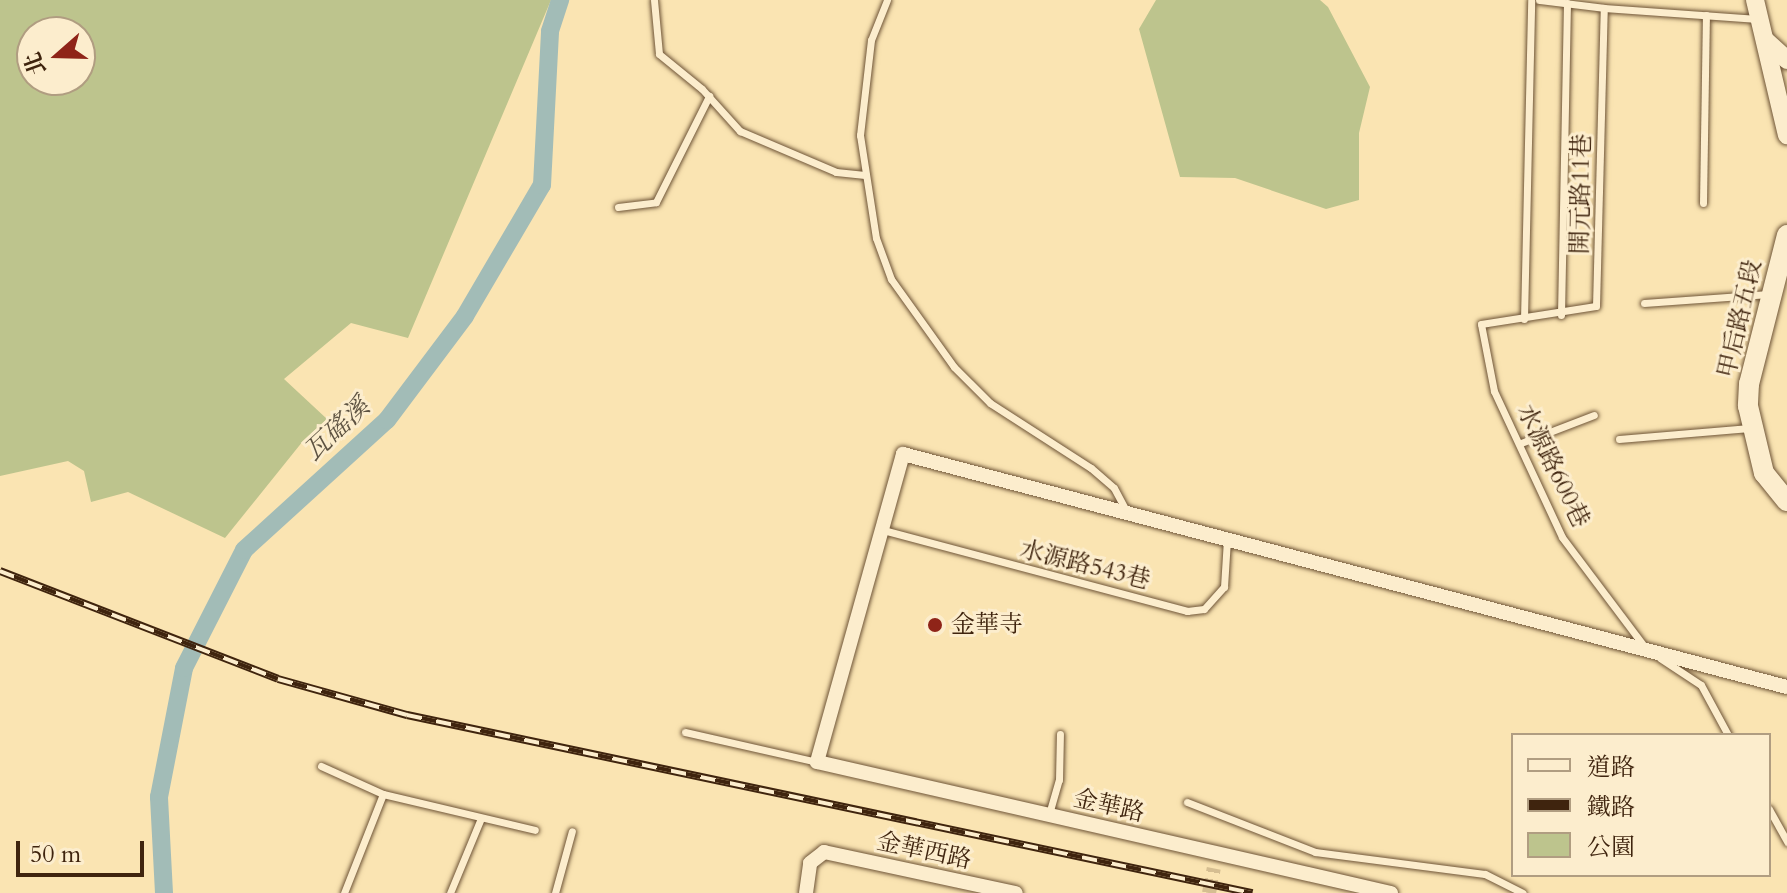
<!DOCTYPE html>
<meta charset="utf-8">
<style>
body{margin:0}
#map{position:relative;width:1787px;height:893px;overflow:hidden;background:#fae4b2;font-family:Cardo,"Noto Serif TC",serif}
div>[style]{position:absolute}
.green>*{inset:0;background:#bdc48d}
.canal>*{height:18px;margin:-9px;padding:0 9px;transform-origin:9px;border-radius:9px;background:#a2bcb7}
.minor-tunnel>*{height:14px;margin-top:-7px;transform-origin:0;background:repeating-linear-gradient(90deg,#d5be91 0 14px,transparent 0 21px)}
.roads{filter:drop-shadow(0 0 2px #6e5437) drop-shadow(0 0 2px #6e5437)}
.service>*{height:7px;margin:-3.5px;padding:0 3.5px;transform-origin:3.5px;border-radius:3.5px;background:#fcedcd}
.minor>*{height:14px;margin:-7px;padding:0 7px;transform-origin:7px;border-radius:7px;background:#fcedcd}
.tertiary>*{height:18px;margin:-9px;padding:0 9px;transform-origin:9px;border-radius:9px;background:#fcedcd}
.secondary>*{height:20px;margin:-10px;padding:0 10px;transform-origin:10px;border-radius:10px;background:#fcedcd}
.rail>*{height:8px;margin-top:-4px;transform-origin:0;background:repeating-linear-gradient(90deg,#fcedcd 0 15px,#3f240e 0 30px);box-sizing:border-box;border-block:2px solid #3f240e}
.dots>*{width:22px;height:22px;translate:-50% -50%;box-sizing:border-box;border:4px solid #fcedcd;border-radius:50%}
span{translate:-50% -50%;white-space:nowrap;text-align:center;line-height:1.15;-webkit-text-stroke:6px #fcedcd;paint-order:stroke}
.street-label{font-size:24px;color:#3f240e}
.poi-label{font-size:24px;color:#3f240e}
.left{translate:0 -50%;text-align:left}
.water-label{font-size:26px;color:#5d5241;font-style:italic}
.legend{position:absolute;left:1511px;top:733px;width:260px;height:144px;box-sizing:border-box;background:#fcedcd;border:2px solid #b09d81;margin:0;padding:10px 14px;list-style:none;font-size:24px;color:#3f240e}
.legend li{display:flex;align-items:center;gap:16px;height:40px}
.legend b{width:40px;border:2px solid #b09d81}
.north{position:absolute;left:16px;top:16px;width:80px;height:80px;box-sizing:border-box;background:#fcedcd;border:2px solid #b09d81;border-radius:50%;rotate:250deg;font-size:22px;font-weight:700;line-height:32px;text-align:center;color:#3f240e}
.north::after{content:'';display:block;margin:auto;width:28px;height:36px;background:#8f2418;clip-path:polygon(50% 0,100% 100%,50% 72%,0 100%)}
.scale{position:absolute;left:16px;top:841px;width:128px;height:36px;box-sizing:border-box;border:4px solid #3f240e;border-top:0;padding-left:10px;font-size:24px;line-height:28px;white-space:nowrap;color:#3f240e;-webkit-text-stroke:6px #fcedcd;paint-order:stroke}
</style>
<div id="map">
<div class="green">
<i style="clip-path:polygon(evenodd,0 0,551px 0,408px 338px,351px 323px,284px 379px,327px 419px,303px 441px,225px 538px,128px 492px,91px 502px,84px 471px,68px 461px,0 476px,0 0,32px 32px,80px 32px,80px 80px,32px 80px,32px 32px)"></i>
<i style="clip-path:polygon(1156px 0,1320px 0,1328px 7px,1370px 87px,1359px 133px,1359px 200px,1326px 209px,1235px 178px,1180px 177px,1139px 29px)"></i>
</div>
<div class="canal">
<i style="left:164px;top:893px;width:96px;rotate:-93deg"></i>
<i style="left:159px;top:797px;width:131px;rotate:-79deg"></i>
<i style="left:184px;top:668px;width:132px;rotate:-63deg"></i>
<i style="left:244px;top:550px;width:193px;rotate:-42.3deg"></i>
<i style="left:387px;top:420px;width:130px;rotate:-53.1deg"></i>
<i style="left:465px;top:316px;width:152px;rotate:-59.6deg"></i>
<i style="left:542px;top:185px;width:154px;rotate:-87deg"></i>
<i style="left:550px;top:31px;width:33px;rotate:-72deg"></i>
</div>
<div class="minor-tunnel">
<i style="left:1209px;top:893px;width:25px;rotate:-79deg"></i>
</div>
<div class="roads">
<div class="service">
<i style="left:654px;top:0;width:54px;rotate:84.7deg"></i>
<i style="left:659px;top:54px;width:55px;rotate:39.1deg"></i>
<i style="left:702px;top:89px;width:57px;rotate:47.9deg"></i>
<i style="left:740px;top:131px;width:104px;rotate:23.1deg"></i>
<i style="left:836px;top:172px;width:29px;rotate:6deg"></i>
<i style="left:887px;top:0;width:43px;rotate:111.8deg"></i>
<i style="left:871px;top:40px;width:96px;rotate:96.6deg"></i>
<i style="left:860px;top:135px;width:104px;rotate:81.2deg"></i>
<i style="left:876px;top:238px;width:44px;rotate:69.9deg"></i>
<i style="left:891px;top:279px;width:108px;rotate:54.4deg"></i>
<i style="left:954px;top:367px;width:51px;rotate:45deg"></i>
<i style="left:990px;top:403px;width:120px;rotate:32.8deg"></i>
<i style="left:1091px;top:468px;width:30px;rotate:41deg"></i>
<i style="left:1114px;top:488px;width:24px;rotate:62deg"></i>
<i style="left:1539px;top:0;width:65px;rotate:7deg"></i>
<i style="left:1703px;top:203px;width:188px;rotate:-89.1deg"></i>
<i style="left:618px;top:207px;width:38px;rotate:-7deg"></i>
<i style="left:656px;top:202px;width:119px;rotate:-63.4deg"></i>
<i style="left:1644px;top:303px;width:125px;rotate:-4.1deg"></i>
<i style="left:1561px;top:315px;width:312px;rotate:-88.9deg"></i>
<i style="left:1524px;top:319px;width:319px;rotate:-88.7deg"></i>
<i style="left:1619px;top:439px;width:131px;rotate:-4.8deg"></i>
<i style="left:1521px;top:443px;width:78px;rotate:-21deg"></i>
<i style="left:883px;top:530px;width:315px;rotate:14.9deg"></i>
<i style="left:1187px;top:611px;width:17px;rotate:-7deg"></i>
<i style="left:1204px;top:609px;width:30px;rotate:-48deg"></i>
<i style="left:1224px;top:587px;width:48px;rotate:-86.4deg"></i>
<i style="left:1644px;top:646px;width:136px;rotate:-127deg"></i>
<i style="left:1562px;top:537px;width:161px;rotate:-115deg"></i>
<i style="left:1494px;top:391px;width:68px;rotate:-101deg"></i>
<i style="left:1481px;top:324px;width:116px;rotate:-8.9deg"></i>
<i style="left:1596px;top:306px;width:298px;rotate:-88.5deg"></i>
<i style="left:1604px;top:8px;width:154px;rotate:4.1deg"></i>
<i style="left:1660px;top:658px;width:49px;rotate:33.4deg"></i>
<i style="left:1701px;top:685px;width:57px;rotate:61.6deg"></i>
<i style="left:685px;top:732px;width:135px;rotate:12.8deg"></i>
<i style="left:321px;top:766px;width:68px;rotate:24.3deg"></i>
<i style="left:383px;top:794px;width:156px;rotate:13.3deg"></i>
<i style="left:1187px;top:802px;width:137px;rotate:21.3deg"></i>
<i style="left:1315px;top:852px;width:171px;rotate:7.4deg"></i>
<i style="left:1485px;top:874px;width:42px;rotate:26.6deg"></i>
<i style="left:1769px;top:809px;width:38px;rotate:61deg"></i>
<i style="left:1049px;top:814px;width:35px;rotate:-74deg"></i>
<i style="left:1059px;top:780px;width:46px;rotate:-88.8deg"></i>
<i style="left:344px;top:893px;width:106px;rotate:-68.5deg"></i>
<i style="left:450px;top:893px;width:81px;rotate:-67.5deg"></i>
<i style="left:555px;top:893px;width:64px;rotate:-74.7deg"></i>
</div>
<div class="minor">
<i style="left:806px;top:893px;width:30px;rotate:-82deg"></i>
<i style="left:810px;top:863px;width:18px;rotate:-38deg"></i>
<i style="left:824px;top:852px;width:196px;rotate:12.1deg"></i>
<i style="left:1391px;top:893px;width:589px;rotate:-167.14deg"></i>
<i style="left:817px;top:762px;width:320px;rotate:-74.4deg"></i>
<i style="left:903px;top:454px;width:914px;rotate:14.77deg"></i>
</div>
<div class="tertiary">
<i style="left:1755px;top:0;width:139px;rotate:76.7deg"></i>
<i style="left:1765px;top:40px;width:30px;rotate:42deg"></i>
</div>
<div class="secondary">
<i style="left:1787px;top:235px;width:154px;rotate:104.3deg"></i>
<i style="left:1749px;top:384px;width:22px;rotate:93deg"></i>
<i style="left:1748px;top:406px;width:69px;rotate:76.6deg"></i>
<i style="left:1764px;top:473px;width:36px;rotate:51deg"></i>
</div>
</div>
<div class="rail">
<i style="left:0;top:571px;width:298px;rotate:21.2deg"></i>
<i style="left:278px;top:679px;width:134px;rotate:15.6deg"></i>
<i style="left:407px;top:715px;width:864px;rotate:11.9deg"></i>
</div>
<div class="dots">
<i style="left:935px;top:625px;background:#8f2418"></i>
</div>
<div class="street-label">
<span style="left:1581px;top:194px;rotate:-89deg">開元路11巷</span>
<span style="left:1740px;top:319px;rotate:-77deg">甲后路五段</span>
<span style="left:1553px;top:466px;rotate:64deg">水源路600巷</span>
<span style="left:1085px;top:565px;rotate:14deg">水源路543巷</span>
<span style="left:1109px;top:806px;rotate:13deg">金華路</span>
<span style="left:924px;top:851px;rotate:12deg">金華西路</span>
</div>
<div class="poi-label">
<span class="left" style="left:951px;top:625px">金華寺</span>
</div>
<div class="water-label">
<span style="left:337px;top:429px;rotate:-43deg">瓦磘溪</span>
</div>
<ul class="legend">
<li><b style="height:10px;background:#fcedcd"></b>道路</li>
<li><b style="height:10px;background:#3f240e"></b>鐵路</li>
<li><b style="height:22px;background:#bdc48d"></b>公園</li>
</ul>
<div class="north">北</div>
<div class="scale">50 m</div>
</div>
